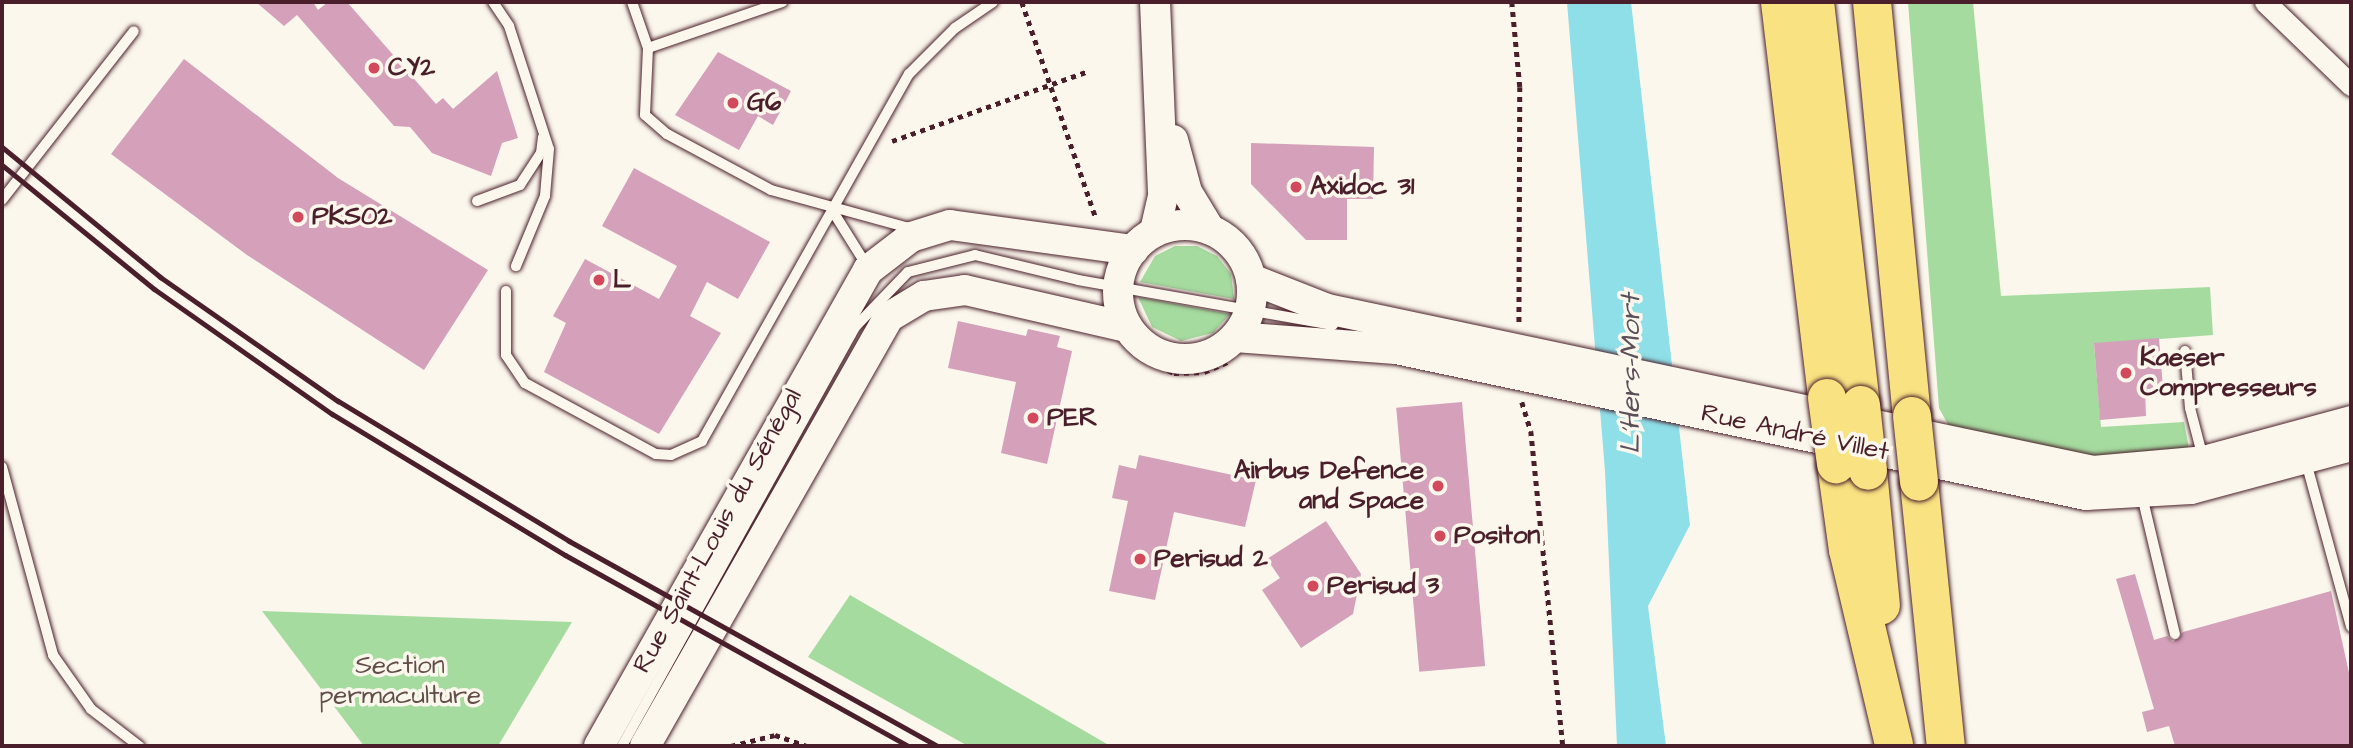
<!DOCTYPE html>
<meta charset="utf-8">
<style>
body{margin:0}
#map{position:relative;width:2353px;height:748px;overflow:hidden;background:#fbf7ec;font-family:"Architects Daughter",sans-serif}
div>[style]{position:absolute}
.green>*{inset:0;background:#a5db9f}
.water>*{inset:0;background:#8edfe8}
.building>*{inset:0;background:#d4a0ba;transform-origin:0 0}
.path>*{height:4.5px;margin-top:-2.25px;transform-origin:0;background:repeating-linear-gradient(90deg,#4a1f2b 0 5px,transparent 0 10px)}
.roads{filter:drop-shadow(0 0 2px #4a1f2b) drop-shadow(0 0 2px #4a1f2b)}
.lane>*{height:10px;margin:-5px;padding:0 5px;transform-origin:5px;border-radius:5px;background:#fbf7ec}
.street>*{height:21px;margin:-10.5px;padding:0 10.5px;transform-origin:10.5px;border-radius:10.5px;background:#fbf7ec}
.secondary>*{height:30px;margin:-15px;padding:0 15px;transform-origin:15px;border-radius:15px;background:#fbf7ec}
.secondary>.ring{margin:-15px;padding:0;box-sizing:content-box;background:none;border:30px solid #fbf7ec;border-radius:50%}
.highway>*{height:38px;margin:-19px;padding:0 19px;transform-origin:19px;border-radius:19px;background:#f8e281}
.rail>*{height:5px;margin:-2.5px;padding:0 2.5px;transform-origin:2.5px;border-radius:2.5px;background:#4a1f2b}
.bridges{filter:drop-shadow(0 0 2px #4a1f2b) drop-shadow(0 0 2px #4a1f2b)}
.highway-bridge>*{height:38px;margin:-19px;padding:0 19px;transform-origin:19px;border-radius:19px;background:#f8e281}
.dots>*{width:19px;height:19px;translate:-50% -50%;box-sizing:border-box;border:4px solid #fbf7ec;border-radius:50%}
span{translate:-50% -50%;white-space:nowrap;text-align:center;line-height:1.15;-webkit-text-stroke:7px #fbf7ec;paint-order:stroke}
.poi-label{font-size:26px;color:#4a1f2b;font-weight:700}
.left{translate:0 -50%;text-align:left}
.right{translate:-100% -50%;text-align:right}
.street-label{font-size:26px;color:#4a1f2b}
.park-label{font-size:26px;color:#614e48}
.water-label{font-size:28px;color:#5b4f5a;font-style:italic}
.frame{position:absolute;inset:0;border:4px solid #4a1f2b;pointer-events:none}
</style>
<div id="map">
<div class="green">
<i style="clip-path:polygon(1908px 2px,1973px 2px,2001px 296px,2210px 287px,2213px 335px,2094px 344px,2101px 427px,2184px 422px,2190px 454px,2117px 462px,1951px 430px,1939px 408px)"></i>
<i style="clip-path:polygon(1175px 246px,1197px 246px,1217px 256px,1231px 274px,1234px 299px,1140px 282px,1155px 256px)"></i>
<i style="clip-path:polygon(1138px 297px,1230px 314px,1213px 333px,1181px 341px,1152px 327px)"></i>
<i style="clip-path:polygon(850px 595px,1107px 744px,1111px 746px,968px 746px,808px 657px)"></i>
<i style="clip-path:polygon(262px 611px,572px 622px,498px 746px,364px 746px)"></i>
</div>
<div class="water">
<i style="clip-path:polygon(1567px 2px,1631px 2px,1690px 525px,1648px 606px,1666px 746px,1617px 746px,1605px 471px)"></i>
</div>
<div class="building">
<i style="clip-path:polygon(256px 2px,313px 2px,318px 10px,328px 2px,347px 2px,436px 104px,443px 98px,453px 109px,497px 71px,518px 138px,502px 143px,491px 176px,432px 153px,410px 127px,394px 126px,297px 15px,284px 26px)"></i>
<i style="clip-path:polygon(718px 52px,791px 91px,773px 125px,758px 116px,739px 150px,675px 115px)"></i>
<i style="clip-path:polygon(184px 59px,338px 178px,488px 270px,424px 370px,247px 255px,111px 154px)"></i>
<i style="clip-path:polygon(1251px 143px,1374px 147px,1373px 199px,1347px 199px,1347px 240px,1306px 240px,1251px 184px)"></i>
<i style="clip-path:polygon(634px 168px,770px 242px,738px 299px,707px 282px,690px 316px,721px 333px,659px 434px,544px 372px,566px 323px,553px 316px,585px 259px,659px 299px,677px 266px,602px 226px)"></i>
<i style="clip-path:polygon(958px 321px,1026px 336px,1028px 329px,1060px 336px,1057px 347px,1072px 351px,1047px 464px,1001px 453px,1016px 382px,948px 368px)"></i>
<i style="clip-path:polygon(2159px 338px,2163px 388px,2145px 390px,2146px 416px,2100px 420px,2094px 343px)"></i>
<i style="left:1462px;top:402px;width:265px;height:66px;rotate:85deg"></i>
<i style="clip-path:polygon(1139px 455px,1256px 480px,1245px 527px,1174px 512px,1155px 600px,1109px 591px,1128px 501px,1112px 498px,1119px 465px,1136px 469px)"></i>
<i style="clip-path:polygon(1326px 521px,1361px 574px,1353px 614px,1301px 648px,1262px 590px,1280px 578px,1267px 559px)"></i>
<i style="clip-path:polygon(2135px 574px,2154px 640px,2167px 636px,2173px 642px,2183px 632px,2331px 591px,2351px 682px,2351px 746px,2175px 746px,2169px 726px,2147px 732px,2142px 712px,2154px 709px,2116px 579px)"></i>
</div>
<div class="path">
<i style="left:1022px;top:2px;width:228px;rotate:71.1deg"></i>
<i style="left:1512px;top:2px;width:85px;rotate:84.6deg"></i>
<i style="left:1520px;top:87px;width:235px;rotate:90.2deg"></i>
<i style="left:892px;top:141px;width:209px;rotate:-19.6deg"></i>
<i style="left:1235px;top:236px;width:23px;rotate:52deg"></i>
<i style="left:1133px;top:351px;width:47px;rotate:28.2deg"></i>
<i style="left:1174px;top:373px;width:30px;rotate:-2deg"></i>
<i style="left:1204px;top:372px;width:26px;rotate:-23deg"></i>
<i style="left:1522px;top:402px;width:30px;rotate:73deg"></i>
<i style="left:1531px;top:431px;width:317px;rotate:84.2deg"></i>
<i style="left:731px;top:746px;width:45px;rotate:-14deg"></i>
<i style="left:775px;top:735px;width:34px;rotate:19deg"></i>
</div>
<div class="roads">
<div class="lane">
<i style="left:493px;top:2px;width:29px;rotate:56deg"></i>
<i style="left:509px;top:26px;width:129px;rotate:72deg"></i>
<i style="left:549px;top:149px;width:47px;rotate:94.9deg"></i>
<i style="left:545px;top:196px;width:76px;rotate:112.5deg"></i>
<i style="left:632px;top:2px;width:49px;rotate:70.8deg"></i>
<i style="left:648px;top:48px;width:67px;rotate:92.6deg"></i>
<i style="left:645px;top:115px;width:29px;rotate:41deg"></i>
<i style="left:667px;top:134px;width:118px;rotate:28.3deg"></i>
<i style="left:771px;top:190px;width:147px;rotate:15.4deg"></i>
<i style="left:648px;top:48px;width:142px;rotate:-18.9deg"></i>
<i style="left:2px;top:200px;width:214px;rotate:-52deg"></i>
<i style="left:477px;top:201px;width:46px;rotate:-20.4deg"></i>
<i style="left:520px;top:185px;width:38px;rotate:-57deg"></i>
<i style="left:541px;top:153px;width:16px;rotate:-83deg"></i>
<i style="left:832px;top:210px;width:66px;rotate:58deg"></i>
<i style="left:506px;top:291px;width:64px;rotate:90deg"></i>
<i style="left:506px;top:355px;width:34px;rotate:56deg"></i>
<i style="left:525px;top:383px;width:149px;rotate:28.5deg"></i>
<i style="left:656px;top:454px;width:15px;rotate:4deg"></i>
<i style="left:671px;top:455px;width:34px;rotate:-24deg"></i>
<i style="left:702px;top:441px;width:421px;rotate:-60.6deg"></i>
<i style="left:909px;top:74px;width:65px;rotate:-45deg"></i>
<i style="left:955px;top:28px;width:46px;rotate:-34.4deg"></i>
<i style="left:2185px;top:351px;width:57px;rotate:85deg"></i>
<i style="left:2190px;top:408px;width:52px;rotate:75.4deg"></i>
<i style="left:2306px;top:462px;width:171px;rotate:74.7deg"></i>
<i style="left:2px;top:467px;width:195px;rotate:74.8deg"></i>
<i style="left:53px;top:655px;width:66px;rotate:54.9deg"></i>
<i style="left:91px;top:709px;width:61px;rotate:37.6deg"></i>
<i style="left:2142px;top:496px;width:142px;rotate:76.6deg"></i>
<i style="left:622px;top:746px;width:481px;rotate:-60.9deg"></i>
<i style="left:856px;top:326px;width:75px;rotate:-46.1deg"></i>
<i style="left:908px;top:272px;width:69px;rotate:-14.2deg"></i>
<i style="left:975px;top:255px;width:106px;rotate:13.6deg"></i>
<i style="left:1078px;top:280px;width:259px;rotate:10deg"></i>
</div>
<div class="street">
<i style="left:2265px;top:2px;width:120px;rotate:44deg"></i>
</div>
<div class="secondary">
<i style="left:1155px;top:2px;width:194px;rotate:87.6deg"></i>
<i style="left:1163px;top:196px;width:37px;rotate:103deg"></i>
<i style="left:1173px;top:140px;width:54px;rotate:74.9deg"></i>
<i style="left:1187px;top:192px;width:44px;rotate:58.8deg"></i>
<i class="ring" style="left:1118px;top:225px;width:104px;height:104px"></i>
<i style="left:1251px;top:279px;width:82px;rotate:21.5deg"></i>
<i style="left:1327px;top:309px;width:783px;rotate:11.94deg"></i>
<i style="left:2093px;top:471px;width:111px;rotate:-5.1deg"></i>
<i style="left:2204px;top:461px;width:152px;rotate:-15.2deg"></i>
<i style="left:1235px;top:337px;width:161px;rotate:4.3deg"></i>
<i style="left:1396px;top:349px;width:705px;rotate:11.95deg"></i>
<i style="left:2086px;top:495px;width:105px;rotate:-3.3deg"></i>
<i style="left:2191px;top:489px;width:166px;rotate:-15deg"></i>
<i style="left:599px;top:746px;width:547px;rotate:-60.53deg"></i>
<i style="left:868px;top:270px;width:54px;rotate:-37.5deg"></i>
<i style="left:911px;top:237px;width:41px;rotate:-17.1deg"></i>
<i style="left:950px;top:225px;width:185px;rotate:7.8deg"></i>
<i style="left:645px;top:746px;width:494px;rotate:-60.4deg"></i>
<i style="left:889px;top:317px;width:41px;rotate:-31deg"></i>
<i style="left:924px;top:296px;width:41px;rotate:-8.3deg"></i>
<i style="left:965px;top:290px;width:166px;rotate:12.9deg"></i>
</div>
<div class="highway">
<i style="left:1780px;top:2px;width:399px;rotate:83.2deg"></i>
<i style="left:1815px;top:2px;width:406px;rotate:83.5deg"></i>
<i style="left:1872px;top:2px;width:416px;rotate:84.5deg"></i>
<i style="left:1836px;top:464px;width:87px;rotate:82.1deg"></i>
<i style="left:1848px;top:550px;width:200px;rotate:76.7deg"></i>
<i style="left:1868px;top:471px;width:135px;rotate:84.5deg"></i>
<i style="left:1919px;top:482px;width:265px;rotate:84.2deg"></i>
</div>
</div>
<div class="rail">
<i style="left:2px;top:147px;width:205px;rotate:39.4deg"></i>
<i style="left:160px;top:277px;width:217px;rotate:34.9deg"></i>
<i style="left:338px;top:401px;width:270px;rotate:31.2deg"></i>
<i style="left:569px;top:541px;width:421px;rotate:29.1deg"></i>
<i style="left:2px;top:165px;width:196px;rotate:39.2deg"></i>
<i style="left:154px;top:289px;width:218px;rotate:35.1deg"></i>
<i style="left:332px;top:414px;width:272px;rotate:31.2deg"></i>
<i style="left:565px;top:555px;width:393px;rotate:29.1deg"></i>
</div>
<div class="bridges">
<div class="highway-bridge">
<i style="left:1827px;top:398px;width:67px;rotate:82.2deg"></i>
<i style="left:1861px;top:405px;width:66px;rotate:83.9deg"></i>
<i style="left:1912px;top:416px;width:66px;rotate:83.9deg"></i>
</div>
</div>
<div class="dots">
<i style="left:374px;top:68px;background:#d1495b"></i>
<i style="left:733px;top:103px;background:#d1495b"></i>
<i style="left:1296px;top:187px;background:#d1495b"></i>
<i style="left:298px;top:217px;background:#d1495b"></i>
<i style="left:599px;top:280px;background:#d1495b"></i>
<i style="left:2126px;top:373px;background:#d1495b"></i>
<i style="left:1033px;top:418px;background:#d1495b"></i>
<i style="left:1438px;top:486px;background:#d1495b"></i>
<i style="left:1440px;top:536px;background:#d1495b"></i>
<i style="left:1140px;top:559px;background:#d1495b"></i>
<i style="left:1313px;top:586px;background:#d1495b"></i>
</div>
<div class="poi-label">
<span class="left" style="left:388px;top:68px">CY2</span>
<span class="left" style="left:747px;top:103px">G6</span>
<span class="left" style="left:1310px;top:187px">Axidoc 31</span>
<span class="left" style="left:312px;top:217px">PKS02</span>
<span class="left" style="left:613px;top:280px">L</span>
<span class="left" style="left:2140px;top:373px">Kaeser<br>Compresseurs</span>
<span class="left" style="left:1047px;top:418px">PER</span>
<span class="right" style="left:1424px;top:486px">Airbus Defence<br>and Space</span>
<span class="left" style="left:1454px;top:536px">Positon</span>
<span class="left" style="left:1154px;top:559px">Perisud 2</span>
<span class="left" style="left:1327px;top:586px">Perisud 3</span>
</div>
<div class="street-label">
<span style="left:1795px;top:433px;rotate:12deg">Rue André Villet</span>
<span style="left:718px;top:531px;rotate:-61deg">Rue Saint-Louis du Sénégal</span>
</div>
<div class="park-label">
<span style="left:400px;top:681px">Section<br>permaculture</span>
</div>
<div class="water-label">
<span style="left:1631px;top:374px;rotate:-90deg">L'Hers-Mort</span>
</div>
<div class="frame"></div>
</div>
